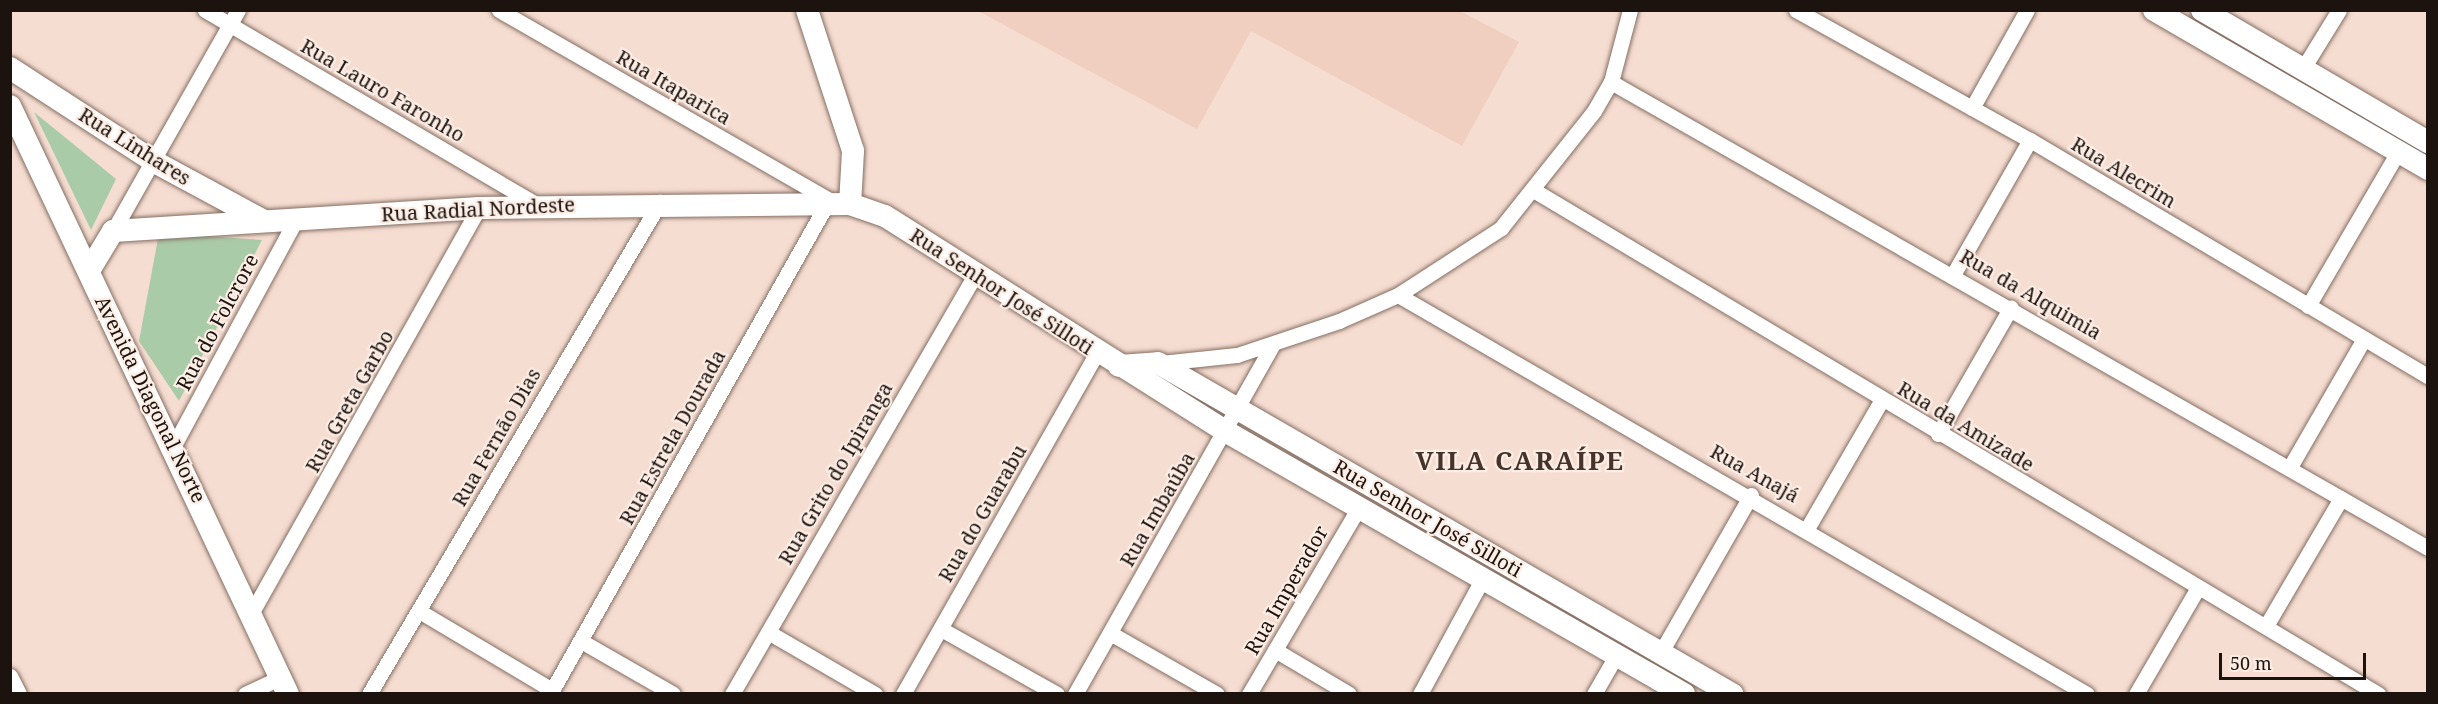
<!DOCTYPE html>
<meta charset="utf-8">
<style>
body{margin:0}
#map{position:relative;width:2438px;height:704px;overflow:hidden;background:#f6ddd1;font-family:"Noto Serif",serif}
div>[style]{position:absolute}
.built>*{inset:0;background:#f0cfc0}
.green>*{inset:0;background:#aacba8}
.roads{filter:drop-shadow(0 0 2px #846e63) drop-shadow(0 0 2px #846e63)}
.street>*{height:15px;margin:-7.5px;padding:0 7.5px;transform-origin:7.5px;border-radius:7.5px;background:#fff}
.secondary>*{height:22px;margin:-11px;padding:0 11px;transform-origin:11px;border-radius:11px;background:#fff}
span{translate:-50% -50%;white-space:nowrap;text-align:center;line-height:1.15;-webkit-text-stroke:4.5px #fcede5;paint-order:stroke}
.street-label{font-size:20px;color:#1c130f}
.district-label{font-size:26px;color:#47332a;font-weight:700;letter-spacing:1.5px}
.frame{position:absolute;inset:0;border:12px solid #1c130f;pointer-events:none}
.scale{position:absolute;left:2219px;top:653px;width:147px;height:27px;box-sizing:border-box;border:3px solid #1c130f;border-top:0;padding-left:8px;font-size:18px;line-height:21px;white-space:nowrap;color:#1c130f;-webkit-text-stroke:4px #fcede5;paint-order:stroke}
</style>
<div id="map">
<div class="built">
<i style="clip-path:polygon(978px 11px,1460px 11px,1519px 42px,1462px 146px,1251px 31px,1197px 129px)"></i>
</div>
<div class="green">
<i style="clip-path:polygon(34px 112px,116px 179px,91px 230px)"></i>
<i style="clip-path:polygon(159px 233px,262px 240px,179px 401px,139px 341px)"></i>
</div>
<div class="roads">
<div class="street">
<i style="left:205px;top:10px;width:387px;rotate:30.4deg"></i>
<i style="left:499px;top:10px;width:381px;rotate:29.9deg"></i>
<i style="left:829px;top:200px;width:567px;rotate:119.46deg"></i>
<i style="left:1796px;top:10px;width:268px;rotate:29.1deg"></i>
<i style="left:2030px;top:140px;width:463px;rotate:30.7deg"></i>
<i style="left:2302px;top:70px;width:70px;rotate:-58.3deg"></i>
<i style="left:1611px;top:82px;width:941px;rotate:29.7deg"></i>
<i style="left:1972px;top:108px;width:112px;rotate:-60.7deg"></i>
<i style="left:1535px;top:191px;width:982px;rotate:30.82deg"></i>
<i style="left:113px;top:231px;width:254px;rotate:-60.5deg"></i>
<i style="left:1954px;top:273px;width:153px;rotate:-60.3deg"></i>
<i style="left:1398px;top:295px;width:796px;rotate:30.08deg"></i>
<i style="left:2308px;top:306px;width:178px;rotate:-59.7deg"></i>
<i style="left:1161px;top:363px;width:76px;rotate:-6deg"></i>
<i style="left:1237px;top:355px;width:108px;rotate:-18.4deg"></i>
<i style="left:1339px;top:321px;width:64px;rotate:-23.8deg"></i>
<i style="left:1398px;top:295px;width:123px;rotate:-33deg"></i>
<i style="left:1501px;top:228px;width:149px;rotate:-51.5deg"></i>
<i style="left:1594px;top:111px;width:34px;rotate:-60deg"></i>
<i style="left:1611px;top:82px;width:74px;rotate:-75.2deg"></i>
<i style="left:1938px;top:434px;width:146px;rotate:-60.1deg"></i>
<i style="left:174px;top:445px;width:257px;rotate:-61.6deg"></i>
<i style="left:2290px;top:467px;width:148px;rotate:-60deg"></i>
<i style="left:1808px;top:527px;width:146px;rotate:-59.9deg"></i>
<i style="left:419px;top:611px;width:155px;rotate:30.7deg"></i>
<i style="left:252px;top:612px;width:463px;rotate:-60.7deg"></i>
<i style="left:2266px;top:626px;width:148px;rotate:-59.6deg"></i>
<i style="left:941px;top:629px;width:133px;rotate:29.3deg"></i>
<i style="left:768px;top:632px;width:124px;rotate:30.1deg"></i>
<i style="left:1110px;top:633px;width:123px;rotate:29.7deg"></i>
<i style="left:581px;top:641px;width:106px;rotate:29.9deg"></i>
<i style="left:1275px;top:650px;width:86px;rotate:30.7deg"></i>
<i style="left:1661px;top:652px;width:181px;rotate:-60.2deg"></i>
<i style="left:10px;top:676px;width:20px;rotate:63deg"></i>
<i style="left:245px;top:694px;width:40px;rotate:-25deg"></i>
<i style="left:369px;top:694px;width:572px;rotate:-59.4deg"></i>
<i style="left:732px;top:694px;width:485px;rotate:-59.9deg"></i>
<i style="left:903px;top:694px;width:392px;rotate:-60.4deg"></i>
<i style="left:1075px;top:694px;width:402px;rotate:-60.5deg"></i>
<i style="left:1249px;top:694px;width:217px;rotate:-59.5deg"></i>
<i style="left:1420px;top:694px;width:134px;rotate:-61.5deg"></i>
<i style="left:1594px;top:694px;width:46px;rotate:-60.1deg"></i>
<i style="left:2136px;top:694px;width:121px;rotate:-59.8deg"></i>
</div>
<div class="secondary">
<i style="left:807px;top:10px;width:148px;rotate:71.9deg"></i>
<i style="left:853px;top:151px;width:53px;rotate:93.2deg"></i>
<i style="left:2154px;top:10px;width:317px;rotate:30.1deg"></i>
<i style="left:2202px;top:10px;width:262px;rotate:30.3deg"></i>
<i style="left:10px;top:68px;width:171px;rotate:33deg"></i>
<i style="left:153px;top:161px;width:124px;rotate:28.4deg"></i>
<i style="left:10px;top:106px;width:650px;rotate:64.7deg"></i>
<i style="left:90px;top:269px;width:44px;rotate:-58.8deg"></i>
<i style="left:113px;top:231px;width:367px;rotate:-3.6deg"></i>
<i style="left:479px;top:208px;width:371px;rotate:-0.6deg"></i>
<i style="left:850px;top:204px;width:37px;rotate:19deg"></i>
<i style="left:885px;top:216px;width:402px;rotate:32.3deg"></i>
<i style="left:1225px;top:431px;width:529px;rotate:29.81deg"></i>
<i style="left:1119px;top:366px;width:39px;rotate:-4deg"></i>
<i style="left:1158px;top:363px;width:663px;rotate:29.97deg"></i>
</div>
</div>
<div class="street-label">
<span style="left:674px;top:87px;rotate:30deg">Rua Itaparica</span>
<span style="left:383px;top:90px;rotate:30deg">Rua Lauro Faronho</span>
<span style="left:135px;top:146px;rotate:32deg">Rua Linhares</span>
<span style="left:2124px;top:172px;rotate:31deg">Rua Alecrim</span>
<span style="left:478px;top:209px;rotate:-3deg">Rua Radial Nordeste</span>
<span style="left:1002px;top:291px;rotate:33deg">Rua Senhor José Silloti</span>
<span style="left:2031px;top:294px;rotate:30deg">Rua da Alquimia</span>
<span style="left:217px;top:322px;rotate:-62deg">Rua do Folcrore</span>
<span style="left:151px;top:399px;rotate:64deg">Avenida Diagonal Norte</span>
<span style="left:349px;top:401px;rotate:-61deg">Rua Greta Garbo</span>
<span style="left:1966px;top:426px;rotate:31deg">Rua da Amizade</span>
<span style="left:496px;top:437px;rotate:-60deg">Rua Fernão Dias</span>
<span style="left:672px;top:437px;rotate:-61deg">Rua Estrela Dourada</span>
<span style="left:835px;top:473px;rotate:-60deg">Rua Grito do Ipiranga</span>
<span style="left:1755px;top:473px;rotate:29deg">Rua Anajá</span>
<span style="left:1157px;top:509px;rotate:-60deg">Rua Imbaúba</span>
<span style="left:982px;top:513px;rotate:-60deg">Rua do Guarabu</span>
<span style="left:1428px;top:518px;rotate:30deg">Rua Senhor José Silloti</span>
<span style="left:1286px;top:590px;rotate:-60deg">Rua Imperador</span>
</div>
<div class="district-label">
<span style="left:1520px;top:461px">VILA CARAÍPE</span>
</div>
<div class="frame"></div>
<div class="scale">50 m</div>
</div>
